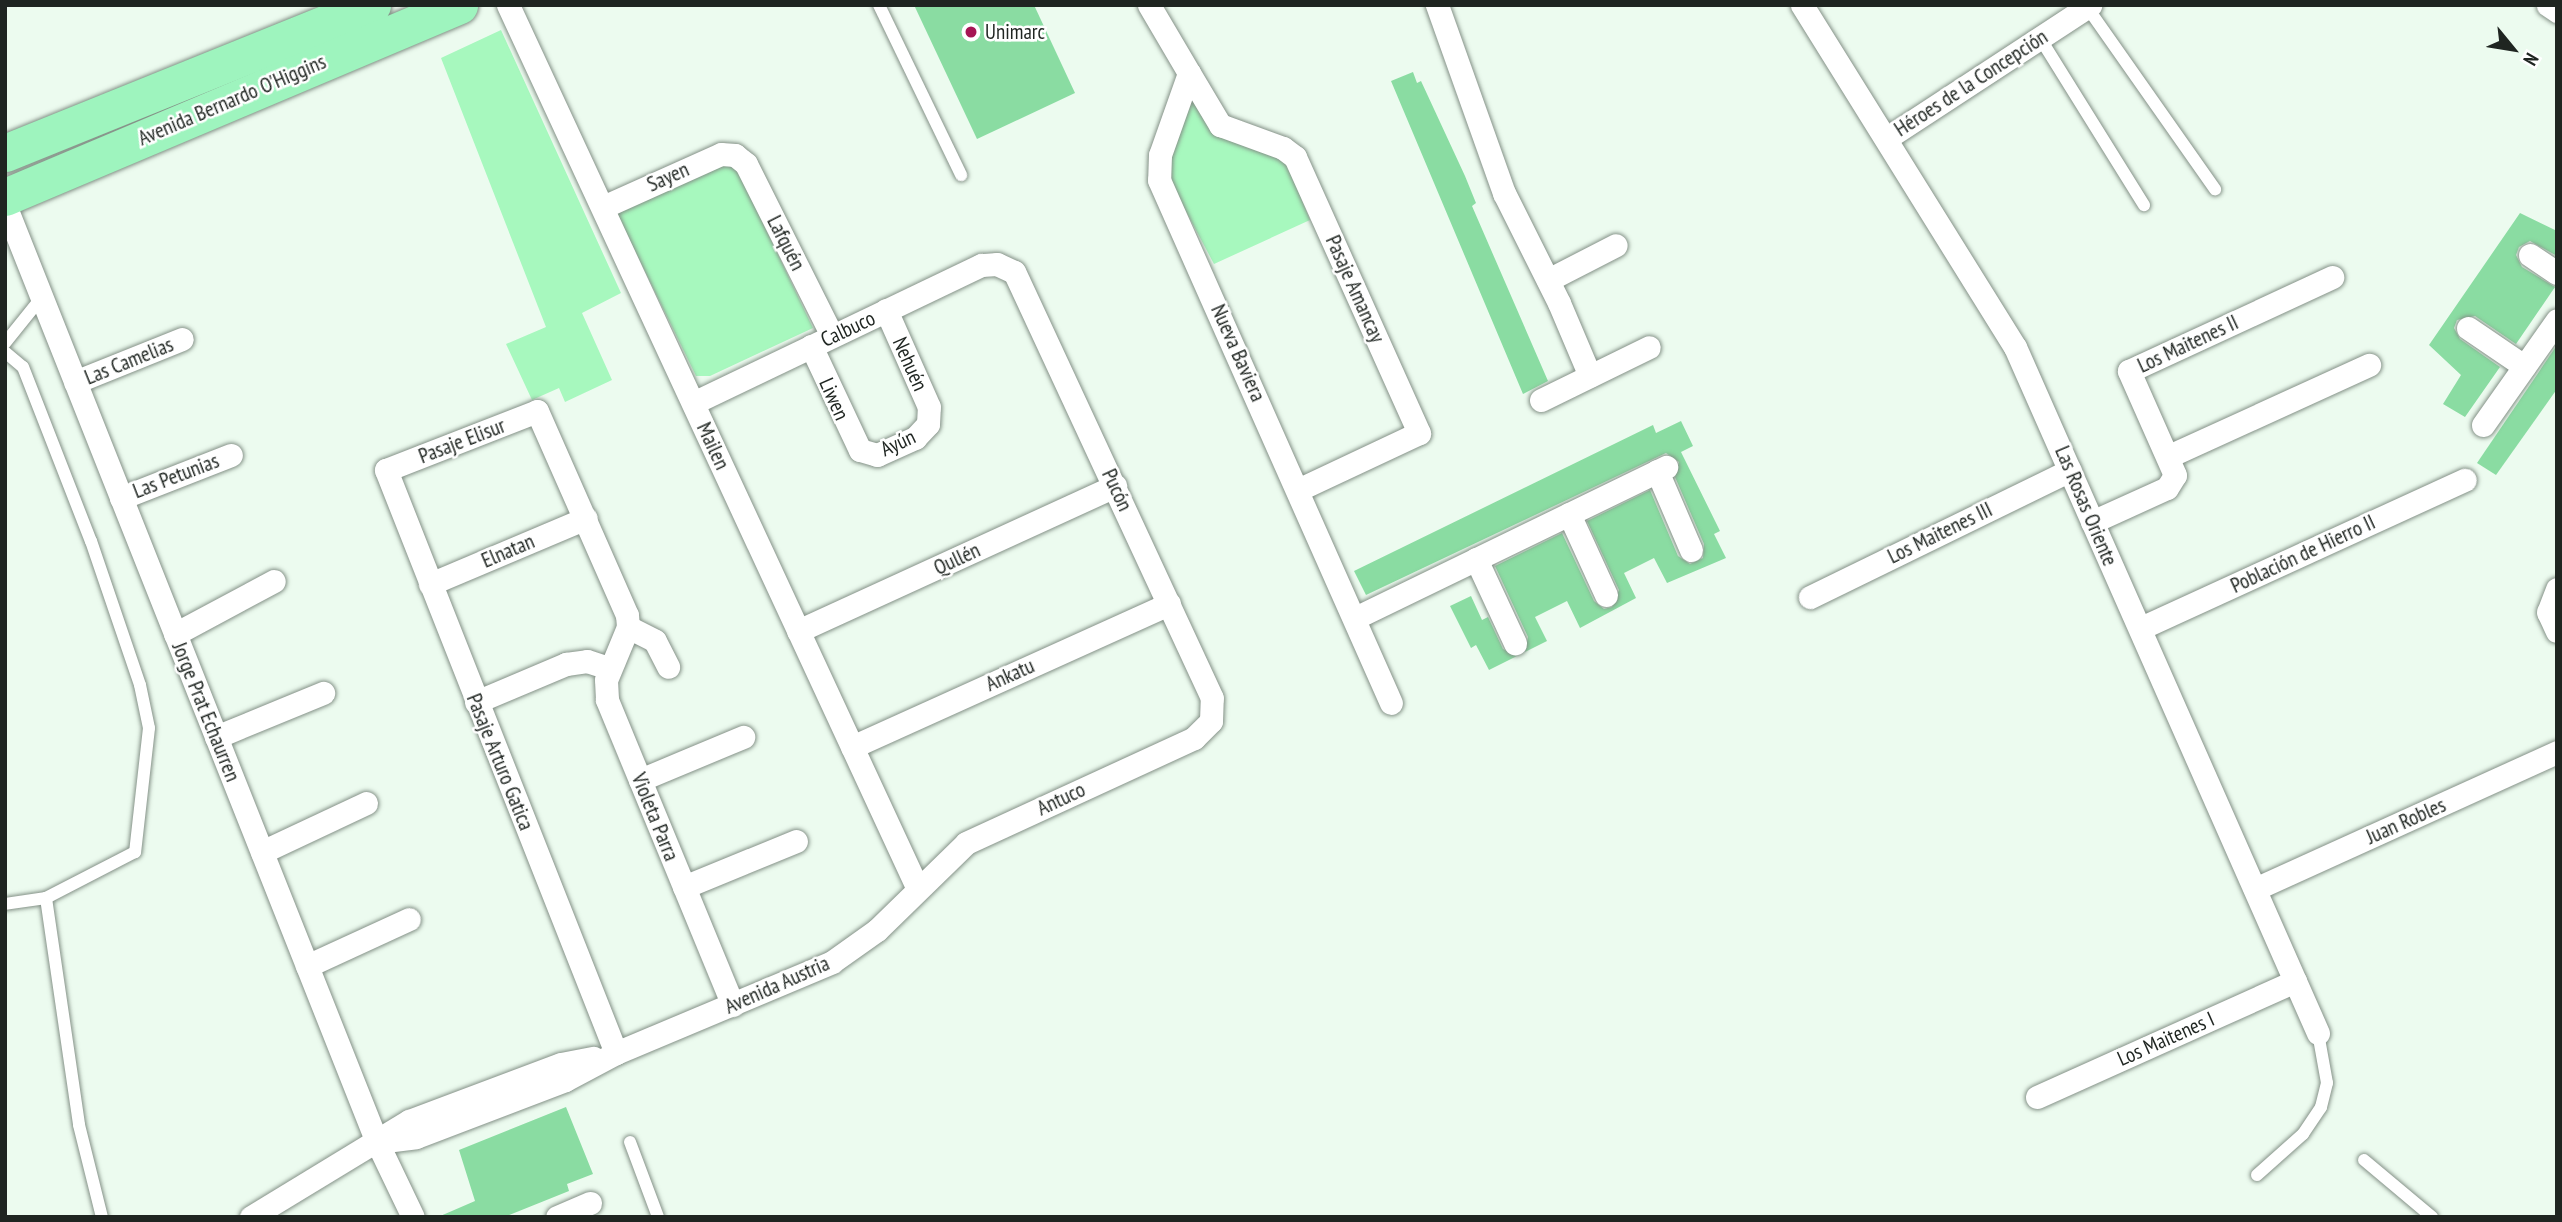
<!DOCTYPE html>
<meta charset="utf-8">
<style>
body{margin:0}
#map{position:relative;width:2562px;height:1222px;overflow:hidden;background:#ecfbef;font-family:"PT Sans Narrow",sans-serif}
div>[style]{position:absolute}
.green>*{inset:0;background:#a7f8be}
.building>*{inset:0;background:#8adca2}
.roads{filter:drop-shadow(0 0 2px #849187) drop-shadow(0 0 2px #849187)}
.lane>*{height:12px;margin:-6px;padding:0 6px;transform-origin:6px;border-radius:6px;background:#fff}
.street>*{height:23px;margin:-11.5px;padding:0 11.5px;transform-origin:11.5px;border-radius:11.5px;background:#fff}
.primary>*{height:37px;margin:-18.5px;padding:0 18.5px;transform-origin:18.5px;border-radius:18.5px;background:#9ef4be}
.dots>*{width:19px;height:19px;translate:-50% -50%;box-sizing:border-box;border:4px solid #fff;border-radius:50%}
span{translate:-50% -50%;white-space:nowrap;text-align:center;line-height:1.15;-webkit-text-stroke:5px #fff;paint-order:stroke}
.poi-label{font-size:21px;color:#1f2521}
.left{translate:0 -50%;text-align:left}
.street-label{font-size:21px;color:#1f2521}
.frame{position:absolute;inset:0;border:7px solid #1f2521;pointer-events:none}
.north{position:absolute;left:2478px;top:14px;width:70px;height:70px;-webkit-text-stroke:5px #fff;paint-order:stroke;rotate:120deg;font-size:19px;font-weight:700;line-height:28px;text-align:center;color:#1f2521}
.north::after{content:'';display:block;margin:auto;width:24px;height:32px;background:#1f2521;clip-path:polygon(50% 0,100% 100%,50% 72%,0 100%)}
</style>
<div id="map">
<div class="green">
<i style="clip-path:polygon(501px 30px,621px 293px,582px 313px,612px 380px,565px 402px,559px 388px,532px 400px,506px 344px,546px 327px,441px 58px)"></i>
<i style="clip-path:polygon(1193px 99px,1213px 135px,1273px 153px,1286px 161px,1310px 220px,1214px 264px,1173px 187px,1169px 159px)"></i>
<i style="clip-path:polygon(726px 163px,737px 169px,813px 328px,710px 376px,696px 376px,616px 212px)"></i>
</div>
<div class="building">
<i style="clip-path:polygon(914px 5px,1034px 5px,1075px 93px,977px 139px)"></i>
<i style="clip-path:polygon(1413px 72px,1417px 83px,1421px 81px,1465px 176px,1476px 203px,1472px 206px,1548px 381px,1523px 394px,1391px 81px)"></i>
<i style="clip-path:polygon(2520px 213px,2557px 231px,2557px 256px,2530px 241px,2519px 247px,2516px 255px,2522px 267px,2555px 287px,2516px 344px,2475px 316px,2457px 320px,2454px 328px,2460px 339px,2500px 367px,2465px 417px,2443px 404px,2461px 375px,2429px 345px)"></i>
<i style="clip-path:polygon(2557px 345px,2557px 389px,2496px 475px,2477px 463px)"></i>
<i style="clip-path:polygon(1681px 421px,1693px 446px,1681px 452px,1720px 531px,1714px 534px,1726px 558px,1667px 583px,1654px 558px,1624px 573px,1636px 598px,1580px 628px,1567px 601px,1535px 617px,1547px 641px,1525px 652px,1528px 637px,1495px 566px,1562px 533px,1594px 601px,1604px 609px,1612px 607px,1619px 590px,1587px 521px,1650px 490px,1678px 556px,1690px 564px,1703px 558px,1704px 544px,1675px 477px,1679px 462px,1666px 453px,1366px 595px,1354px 571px,1653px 425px,1656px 433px)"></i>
<i style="clip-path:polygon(1471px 596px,1482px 620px,1488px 617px,1503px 649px,1517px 656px,1489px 670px,1476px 645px,1471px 648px,1450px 606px)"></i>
<i style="clip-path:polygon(566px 1107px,593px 1174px,567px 1184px,569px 1191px,504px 1217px,438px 1217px,475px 1201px,459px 1150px)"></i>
</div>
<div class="roads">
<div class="lane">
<i style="left:879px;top:5px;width:189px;rotate:64.2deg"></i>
<i style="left:2087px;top:7px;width:223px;rotate:54.9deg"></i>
<i style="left:2040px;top:38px;width:197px;rotate:58.1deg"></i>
<i style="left:5px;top:343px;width:59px;rotate:-51.2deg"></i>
<i style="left:5px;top:352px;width:23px;rotate:40deg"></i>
<i style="left:23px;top:367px;width:187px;rotate:68.7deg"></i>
<i style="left:91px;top:541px;width:152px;rotate:71.2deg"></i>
<i style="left:140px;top:685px;width:44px;rotate:78.2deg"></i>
<i style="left:149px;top:728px;width:125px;rotate:96.4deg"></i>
<i style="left:135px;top:852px;width:100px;rotate:152.7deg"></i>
<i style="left:46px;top:898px;width:41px;rotate:171.7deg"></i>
<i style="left:46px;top:898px;width:229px;rotate:81.7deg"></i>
<i style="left:79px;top:1125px;width:95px;rotate:76deg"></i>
<i style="left:630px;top:1142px;width:80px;rotate:69.5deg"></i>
<i style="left:2364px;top:1160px;width:89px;rotate:40deg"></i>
<i style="left:2257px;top:1175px;width:62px;rotate:-41.7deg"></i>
<i style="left:2303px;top:1134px;width:32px;rotate:-56deg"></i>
<i style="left:2321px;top:1107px;width:25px;rotate:-76deg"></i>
<i style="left:2327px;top:1083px;width:51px;rotate:-100.2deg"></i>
</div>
<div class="street">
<i style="left:508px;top:5px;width:972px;rotate:65.12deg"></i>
<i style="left:1149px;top:5px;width:79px;rotate:59.5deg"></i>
<i style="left:1189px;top:73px;width:87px;rotate:109.5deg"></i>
<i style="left:1160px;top:155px;width:25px;rotate:92deg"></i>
<i style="left:1159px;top:180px;width:572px;rotate:66.08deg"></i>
<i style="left:1437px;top:5px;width:200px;rotate:70.4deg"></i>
<i style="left:1504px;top:193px;width:123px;rotate:63.4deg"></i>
<i style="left:1559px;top:303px;width:79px;rotate:67deg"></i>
<i style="left:1802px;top:5px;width:403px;rotate:58.1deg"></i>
<i style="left:2015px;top:347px;width:750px;rotate:66.17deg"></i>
<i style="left:2548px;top:5px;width:11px;rotate:34deg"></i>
<i style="left:1189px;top:73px;width:61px;rotate:59.2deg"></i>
<i style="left:1220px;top:125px;width:67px;rotate:20.1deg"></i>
<i style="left:1283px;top:148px;width:15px;rotate:37deg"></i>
<i style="left:1295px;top:157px;width:303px;rotate:65.8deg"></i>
<i style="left:1419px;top:433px;width:132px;rotate:154.8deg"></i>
<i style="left:1887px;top:138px;width:243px;rotate:-33.2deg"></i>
<i style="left:5px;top:205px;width:1008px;rotate:68.35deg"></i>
<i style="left:377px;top:1142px;width:83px;rotate:64.4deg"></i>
<i style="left:603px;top:207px;width:129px;rotate:-24.2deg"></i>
<i style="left:721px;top:154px;width:14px;rotate:4deg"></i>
<i style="left:735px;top:155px;width:14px;rotate:39deg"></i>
<i style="left:746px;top:164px;width:192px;rotate:63.4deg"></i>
<i style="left:2530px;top:255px;width:32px;rotate:34deg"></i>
<i style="left:1548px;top:280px;width:76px;rotate:-27.2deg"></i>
<i style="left:2468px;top:328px;width:68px;rotate:34.2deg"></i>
<i style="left:811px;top:346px;width:115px;rotate:64.8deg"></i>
<i style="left:860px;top:450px;width:18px;rotate:16deg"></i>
<i style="left:877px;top:455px;width:42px;rotate:-24.1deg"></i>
<i style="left:915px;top:438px;width:19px;rotate:-47deg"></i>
<i style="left:928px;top:424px;width:17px;rotate:-87deg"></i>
<i style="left:929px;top:407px;width:106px;rotate:-113.9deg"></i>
<i style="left:75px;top:382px;width:115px;rotate:-21.9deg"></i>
<i style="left:1541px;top:400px;width:120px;rotate:-26.1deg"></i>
<i style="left:2483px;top:425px;width:128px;rotate:-54.8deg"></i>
<i style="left:2169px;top:456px;width:220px;rotate:-24.5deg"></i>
<i style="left:1657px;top:471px;width:86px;rotate:66.7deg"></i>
<i style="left:121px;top:498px;width:118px;rotate:-21.4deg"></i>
<i style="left:1569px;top:514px;width:89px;rotate:65.4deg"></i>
<i style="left:2092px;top:522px;width:82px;rotate:-24.4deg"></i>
<i style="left:2167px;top:488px;width:15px;rotate:-58deg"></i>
<i style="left:2175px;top:475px;width:114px;rotate:-113.9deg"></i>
<i style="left:2129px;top:371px;width:224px;rotate:-24.8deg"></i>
<i style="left:1476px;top:559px;width:93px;rotate:65.1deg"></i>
<i style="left:430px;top:584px;width:169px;rotate:-22.9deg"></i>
<i style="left:2557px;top:589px;width:25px;rotate:111deg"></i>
<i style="left:2548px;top:612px;width:21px;rotate:65deg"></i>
<i style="left:1810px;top:597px;width:289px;rotate:-26deg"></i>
<i style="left:1355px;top:618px;width:346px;rotate:-25.9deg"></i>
<i style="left:628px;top:627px;width:30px;rotate:27deg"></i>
<i style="left:655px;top:641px;width:29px;rotate:63deg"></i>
<i style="left:2141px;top:628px;width:356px;rotate:-24.6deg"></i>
<i style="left:798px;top:631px;width:349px;rotate:-24.6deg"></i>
<i style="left:175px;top:634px;width:112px;rotate:-28.2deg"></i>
<i style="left:476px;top:702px;width:98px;rotate:-22.9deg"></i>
<i style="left:566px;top:664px;width:21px;rotate:-8deg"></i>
<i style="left:587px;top:661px;width:23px;rotate:18deg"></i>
<i style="left:216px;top:737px;width:116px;rotate:-22.4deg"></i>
<i style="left:852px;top:747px;width:348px;rotate:-24.3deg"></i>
<i style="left:640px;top:780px;width:112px;rotate:-22.7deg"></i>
<i style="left:262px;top:852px;width:115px;rotate:-25.2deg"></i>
<i style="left:684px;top:887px;width:121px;rotate:-22.3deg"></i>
<i style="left:2255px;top:889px;width:332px;rotate:-24.4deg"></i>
<i style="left:307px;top:966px;width:112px;rotate:-24.7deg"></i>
<i style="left:616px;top:1053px;width:627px;rotate:-111.53deg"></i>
<i style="left:386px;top:470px;width:162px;rotate:-21.3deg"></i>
<i style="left:537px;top:411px;width:223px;rotate:66.2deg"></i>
<i style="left:627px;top:615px;width:12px;rotate:85deg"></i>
<i style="left:628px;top:627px;width:57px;rotate:112.5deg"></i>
<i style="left:606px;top:680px;width:20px;rotate:87deg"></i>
<i style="left:607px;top:700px;width:330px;rotate:67.6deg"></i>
<i style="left:2037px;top:1097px;width:283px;rotate:-24.2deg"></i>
<i style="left:377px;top:1142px;width:39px;rotate:-7deg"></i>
<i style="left:416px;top:1137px;width:160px;rotate:-20.9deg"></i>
<i style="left:565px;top:1080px;width:58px;rotate:-27.9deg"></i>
<i style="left:616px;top:1053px;width:234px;rotate:-22.8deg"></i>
<i style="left:832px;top:962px;width:55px;rotate:-35.4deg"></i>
<i style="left:877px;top:930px;width:124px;rotate:-44.3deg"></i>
<i style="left:966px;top:843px;width:251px;rotate:-24.7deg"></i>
<i style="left:1194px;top:738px;width:24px;rotate:-45deg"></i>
<i style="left:1211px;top:721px;width:23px;rotate:-88deg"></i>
<i style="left:1212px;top:698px;width:470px;rotate:-114.9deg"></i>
<i style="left:1014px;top:272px;width:19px;rotate:-155deg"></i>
<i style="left:997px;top:264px;width:16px;rotate:176deg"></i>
<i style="left:981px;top:265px;width:319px;rotate:154.4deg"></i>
<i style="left:251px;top:1217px;width:185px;rotate:-31.3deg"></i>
<i style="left:409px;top:1121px;width:162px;rotate:-20.6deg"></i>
<i style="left:561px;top:1064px;width:33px;rotate:-11deg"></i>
<i style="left:557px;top:1217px;width:36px;rotate:-23deg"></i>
</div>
<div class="primary">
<i style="left:5px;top:153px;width:396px;rotate:-22deg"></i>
<i style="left:5px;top:197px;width:493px;rotate:-22.9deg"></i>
</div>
</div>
<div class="dots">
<i style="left:971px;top:32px;background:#a61554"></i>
</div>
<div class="poi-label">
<span class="left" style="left:985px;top:32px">Unimarc</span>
</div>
<div class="street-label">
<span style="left:1971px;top:83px;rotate:-33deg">Héroes de la Concepción</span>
<span style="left:232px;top:100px;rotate:-23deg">Avenida Bernardo O'Higgins</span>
<span style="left:668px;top:177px;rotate:-24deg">Sayen</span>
<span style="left:786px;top:243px;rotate:63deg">Lafquén</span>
<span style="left:1355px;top:289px;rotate:66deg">Pasaje Amancay</span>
<span style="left:848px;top:329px;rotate:-25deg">Calbuco</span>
<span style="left:2188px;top:344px;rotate:-25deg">Los Maitenes II</span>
<span style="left:1238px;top:353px;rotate:66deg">Nueva Baviera</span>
<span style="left:129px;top:361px;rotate:-22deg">Las Camelias</span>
<span style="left:910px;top:364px;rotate:66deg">Nehuén</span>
<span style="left:834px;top:399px;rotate:66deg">Liwen</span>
<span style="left:462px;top:441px;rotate:-21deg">Pasaje Elisur</span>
<span style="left:898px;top:443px;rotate:-25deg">Ayún</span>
<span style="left:713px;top:446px;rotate:65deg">Mailen</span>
<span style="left:176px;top:476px;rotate:-21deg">Las Petunias</span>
<span style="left:1117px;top:490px;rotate:65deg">Pucón</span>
<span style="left:2086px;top:506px;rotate:67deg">Las Rosas Oriente</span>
<span style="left:1940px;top:533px;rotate:-26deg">Los Maitenes III</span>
<span style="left:508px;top:551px;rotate:-23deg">Elnatan</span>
<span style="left:2303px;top:554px;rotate:-25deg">Población de Hierro II</span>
<span style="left:957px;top:559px;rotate:-25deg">Qullén</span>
<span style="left:1010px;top:675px;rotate:-24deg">Ankatu</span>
<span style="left:206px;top:712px;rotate:68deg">Jorge Prat Echaurren</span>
<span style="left:500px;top:762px;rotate:68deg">Pasaje Arturo Gatica</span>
<span style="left:1061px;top:799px;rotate:-25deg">Antuco</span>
<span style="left:655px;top:817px;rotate:68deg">Violeta Parra</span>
<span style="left:2406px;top:821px;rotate:-24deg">Juan Robles</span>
<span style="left:777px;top:985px;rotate:-24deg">Avenida Austria</span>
<span style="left:2166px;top:1039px;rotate:-24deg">Los Maitenes I</span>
</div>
<div class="frame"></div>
<div class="north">N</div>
</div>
